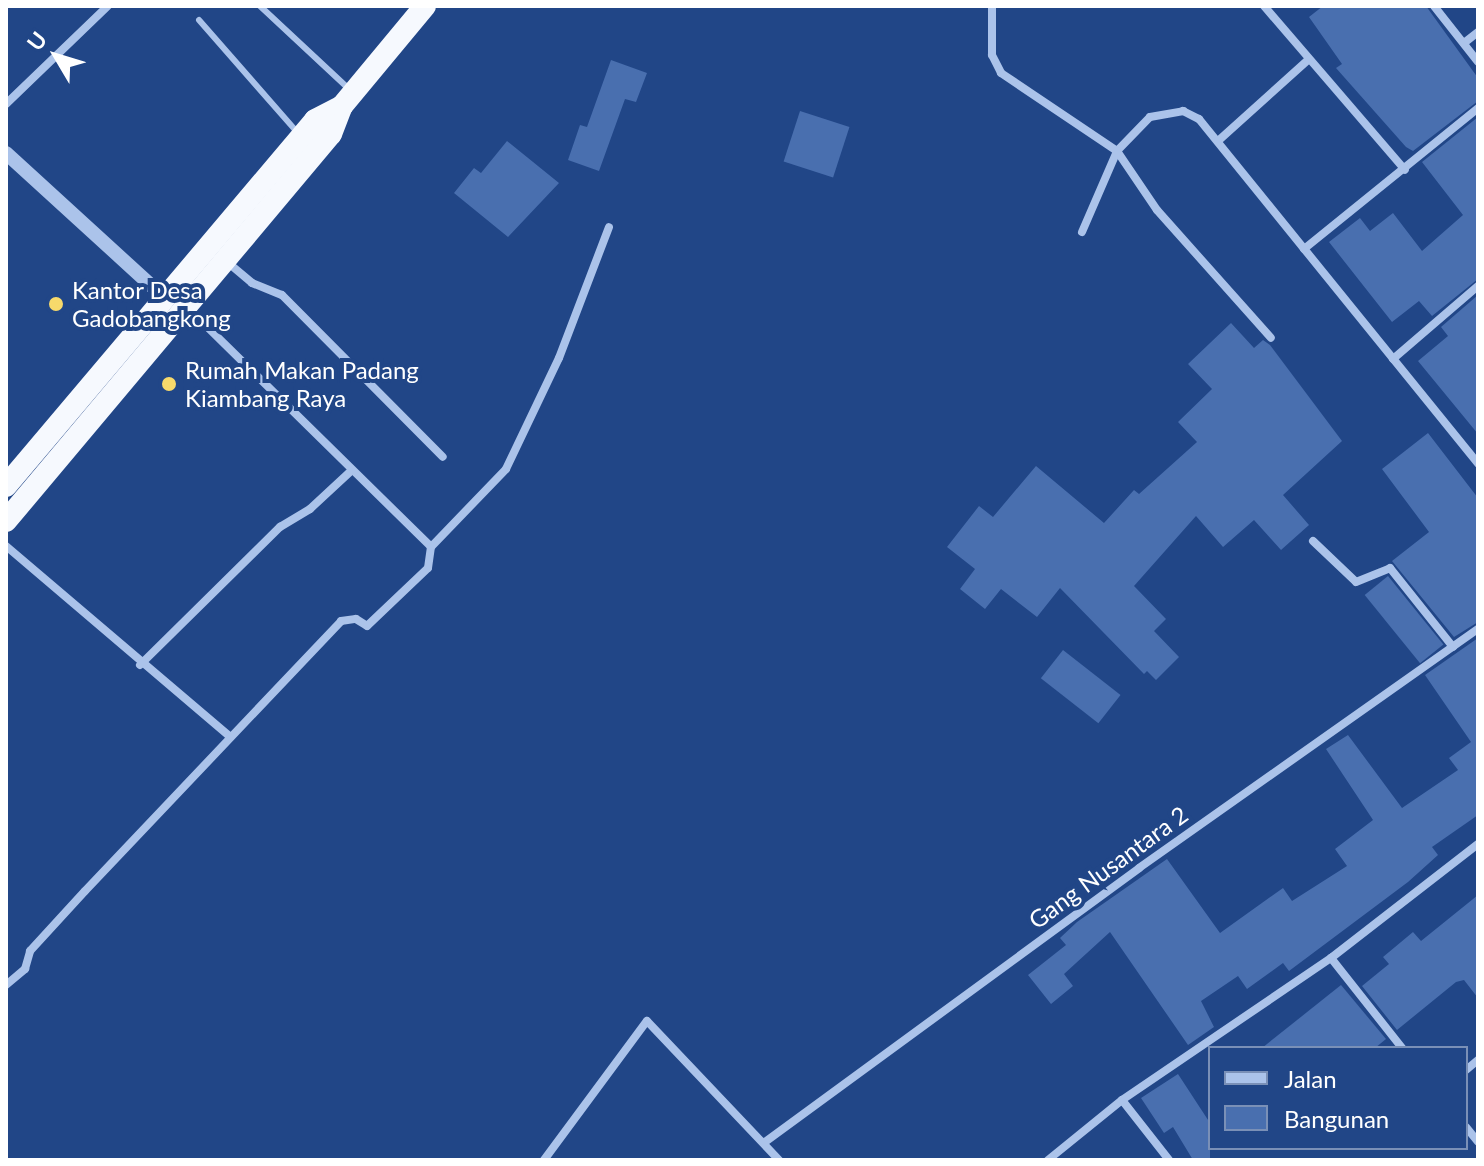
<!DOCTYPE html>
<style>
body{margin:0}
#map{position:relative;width:1484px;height:1166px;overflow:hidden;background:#214687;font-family:Lato,sans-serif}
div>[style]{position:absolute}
.building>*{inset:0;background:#496faf;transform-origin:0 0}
.service>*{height:6px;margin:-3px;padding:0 3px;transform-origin:3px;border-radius:3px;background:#abc3ea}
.minor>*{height:8px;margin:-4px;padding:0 4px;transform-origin:4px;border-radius:4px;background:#abc3ea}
.tertiary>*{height:14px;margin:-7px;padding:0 7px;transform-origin:7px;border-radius:7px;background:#abc3ea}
.trunk>*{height:22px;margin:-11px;padding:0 11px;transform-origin:11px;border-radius:11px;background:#f6f9fe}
.dots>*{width:22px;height:22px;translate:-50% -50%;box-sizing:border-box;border:4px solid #214687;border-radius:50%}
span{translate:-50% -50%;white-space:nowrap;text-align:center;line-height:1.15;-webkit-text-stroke:8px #214687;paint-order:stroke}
.poi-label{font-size:24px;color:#fff}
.left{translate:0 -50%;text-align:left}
.street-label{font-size:24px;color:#fff}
.frame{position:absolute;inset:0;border:8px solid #fff;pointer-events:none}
.legend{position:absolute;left:1208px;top:1046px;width:260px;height:104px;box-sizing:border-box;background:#214687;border:2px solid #7a90b7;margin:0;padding:10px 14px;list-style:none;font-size:24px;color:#fff}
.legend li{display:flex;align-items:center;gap:16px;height:40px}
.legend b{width:40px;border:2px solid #7a90b7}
.north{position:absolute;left:16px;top:16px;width:80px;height:80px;-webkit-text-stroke:6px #214687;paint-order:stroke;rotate:308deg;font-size:22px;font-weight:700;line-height:32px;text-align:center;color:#fff}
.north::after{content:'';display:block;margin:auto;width:28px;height:36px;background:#fff;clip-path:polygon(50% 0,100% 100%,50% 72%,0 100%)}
</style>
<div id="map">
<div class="building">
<i style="clip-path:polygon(1323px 6px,1426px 6px,1478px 78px,1478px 101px,1413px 151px,1406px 147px,1336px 68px,1342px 64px,1309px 17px)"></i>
<i style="clip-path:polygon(611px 60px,647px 73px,636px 102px,625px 99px,599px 171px,568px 160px,580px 125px,587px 127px)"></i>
<i style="left:800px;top:111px;width:52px;height:53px;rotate:18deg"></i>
<i style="clip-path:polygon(1478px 117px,1478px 279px,1432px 316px,1419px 301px,1392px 322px,1329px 242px,1360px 218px,1370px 231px,1393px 213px,1422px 251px,1463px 215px,1422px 162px)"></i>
<i style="clip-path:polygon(507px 141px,559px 183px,508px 237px,454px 193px,474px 168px,481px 173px)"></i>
<i style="clip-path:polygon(1478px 295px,1478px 434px,1418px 361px,1448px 336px,1441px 327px)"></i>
<i style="clip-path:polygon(1231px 323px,1254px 348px,1263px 340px,1270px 345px,1342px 441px,1283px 495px,1309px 525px,1281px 550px,1254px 520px,1223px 547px,1196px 516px,1134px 586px,1166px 619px,1154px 631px,1179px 657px,1156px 680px,1147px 671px,1144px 674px,1060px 588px,1037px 617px,1001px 589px,985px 609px,960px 589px,975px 569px,947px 547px,979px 506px,993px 517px,1036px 466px,1104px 523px,1134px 490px,1139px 494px,1197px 442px,1178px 422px,1212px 389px,1188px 364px)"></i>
<i style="clip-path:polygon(1428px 433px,1478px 498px,1478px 622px,1454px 637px,1392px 561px,1429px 532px,1382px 469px)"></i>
<i style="left:1388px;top:576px;width:88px;height:30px;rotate:51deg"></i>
<i style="clip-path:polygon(1478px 638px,1478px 815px,1432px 847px,1438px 855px,1408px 882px,1289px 971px,1283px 963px,1247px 989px,1238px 976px,1201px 1001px,1214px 1027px,1188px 1045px,1110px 932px,1064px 974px,1073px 986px,1051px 1004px,1028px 975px,1066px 945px,1060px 938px,1077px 922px,1167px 859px,1220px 933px,1283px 888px,1292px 901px,1347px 866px,1335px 849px,1373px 820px,1326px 749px,1348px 735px,1402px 808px,1458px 770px,1449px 758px,1471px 742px,1425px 675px)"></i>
<i style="left:1063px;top:650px;width:73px;height:36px;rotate:38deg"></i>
<i style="clip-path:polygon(1478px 895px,1478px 998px,1464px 980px,1456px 982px,1397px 1030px,1362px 986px,1389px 964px,1383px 957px,1413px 932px,1421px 941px)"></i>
<i style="clip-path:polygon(1341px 985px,1386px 1039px,1375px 1048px,1262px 1048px)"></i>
<i style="clip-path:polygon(1178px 1074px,1210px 1123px,1210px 1160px,1193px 1160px,1173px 1127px,1164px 1133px,1141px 1098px)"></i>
</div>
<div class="service">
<i style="left:260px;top:6px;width:125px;rotate:43deg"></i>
<i style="left:199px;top:20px;width:149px;rotate:48.8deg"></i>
</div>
<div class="minor">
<i style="left:992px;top:6px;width:49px;rotate:90deg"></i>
<i style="left:992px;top:55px;width:20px;rotate:63deg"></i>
<i style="left:1001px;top:73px;width:140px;rotate:33.9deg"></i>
<i style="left:1117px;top:151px;width:47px;rotate:-45.9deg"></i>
<i style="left:1150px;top:117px;width:34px;rotate:-10deg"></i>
<i style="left:1183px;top:111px;width:18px;rotate:27deg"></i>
<i style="left:1199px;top:119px;width:444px;rotate:51deg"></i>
<i style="left:1264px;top:6px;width:216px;rotate:49.3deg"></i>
<i style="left:1434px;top:6px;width:71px;rotate:51.8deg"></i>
<i style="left:1464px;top:43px;width:18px;rotate:-38deg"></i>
<i style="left:6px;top:104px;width:141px;rotate:-43.9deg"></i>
<i style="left:1218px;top:141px;width:121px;rotate:-42deg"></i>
<i style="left:1117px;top:151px;width:71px;rotate:55.9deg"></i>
<i style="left:1157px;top:210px;width:171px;rotate:48.3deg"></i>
<i style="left:1082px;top:232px;width:88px;rotate:-66.6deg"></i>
<i style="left:1304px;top:249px;width:224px;rotate:-39deg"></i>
<i style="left:226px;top:261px;width:34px;rotate:40deg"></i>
<i style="left:252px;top:283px;width:32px;rotate:22deg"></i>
<i style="left:282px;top:295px;width:228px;rotate:45.2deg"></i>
<i style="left:187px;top:307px;width:342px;rotate:44.5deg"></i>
<i style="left:1393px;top:359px;width:112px;rotate:-40.7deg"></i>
<i style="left:1313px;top:541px;width:59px;rotate:43.6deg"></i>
<i style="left:1356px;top:582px;width:37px;rotate:-22deg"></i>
<i style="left:1390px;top:568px;width:101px;rotate:51.4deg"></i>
<i style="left:6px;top:546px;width:293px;rotate:40.4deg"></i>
<i style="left:140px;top:665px;width:197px;rotate:-44.6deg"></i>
<i style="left:280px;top:527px;width:35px;rotate:-31deg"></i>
<i style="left:310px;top:509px;width:57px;rotate:-42.9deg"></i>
<i style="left:1331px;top:958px;width:115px;rotate:51.7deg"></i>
<i style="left:6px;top:985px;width:25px;rotate:-40deg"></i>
<i style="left:25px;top:969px;width:19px;rotate:-74deg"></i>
<i style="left:30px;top:951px;width:81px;rotate:-47.5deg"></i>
<i style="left:85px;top:891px;width:372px;rotate:-46.5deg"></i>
<i style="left:341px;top:621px;width:15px;rotate:-8deg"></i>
<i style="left:356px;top:619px;width:13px;rotate:32deg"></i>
<i style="left:367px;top:626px;width:84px;rotate:-43.6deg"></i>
<i style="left:428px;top:568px;width:21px;rotate:-82deg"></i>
<i style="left:431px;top:547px;width:108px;rotate:-46.1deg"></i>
<i style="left:506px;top:469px;width:123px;rotate:-64.5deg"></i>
<i style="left:559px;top:358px;width:140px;rotate:-69.1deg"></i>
<i style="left:1466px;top:1070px;width:16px;rotate:-40deg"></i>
<i style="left:1122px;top:1100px;width:76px;rotate:51.9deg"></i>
<i style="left:1466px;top:1127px;width:19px;rotate:51deg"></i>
<i style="left:765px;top:1142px;width:464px;rotate:-36.2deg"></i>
<i style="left:1139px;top:868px;width:415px;rotate:-35.2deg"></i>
<i style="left:544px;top:1160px;width:173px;rotate:-53.5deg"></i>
<i style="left:647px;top:1021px;width:192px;rotate:46.5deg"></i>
<i style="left:1048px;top:1160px;width:95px;rotate:-39deg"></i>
<i style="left:1122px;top:1100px;width:253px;rotate:-34.2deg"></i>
<i style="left:1331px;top:958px;width:186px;rotate:-37.8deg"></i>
</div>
<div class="tertiary">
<i style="left:6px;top:153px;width:215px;rotate:42.4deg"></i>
</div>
<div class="trunk">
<i style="left:6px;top:486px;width:479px;rotate:-49.8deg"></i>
<i style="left:315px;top:120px;width:30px;rotate:-27deg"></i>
<i style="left:6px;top:521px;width:505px;rotate:-49.98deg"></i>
<i style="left:331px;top:134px;width:30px;rotate:-69deg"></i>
<i style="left:342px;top:106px;width:130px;rotate:-50.3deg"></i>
</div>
<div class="dots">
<i style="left:56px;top:304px;background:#f7d96b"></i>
<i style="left:169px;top:384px;background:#f7d96b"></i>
</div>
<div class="poi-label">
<span class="left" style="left:72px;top:304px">Kantor Desa<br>Gadobangkong</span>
<span class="left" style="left:185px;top:384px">Rumah Makan Padang<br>Kiambang Raya</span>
</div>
<div class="street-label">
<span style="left:1108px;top:867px;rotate:-36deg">Gang Nusantara 2</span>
</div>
<div class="frame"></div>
<ul class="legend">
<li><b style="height:10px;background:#abc3ea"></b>Jalan</li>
<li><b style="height:22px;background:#496faf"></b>Bangunan</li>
</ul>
<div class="north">U</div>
</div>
